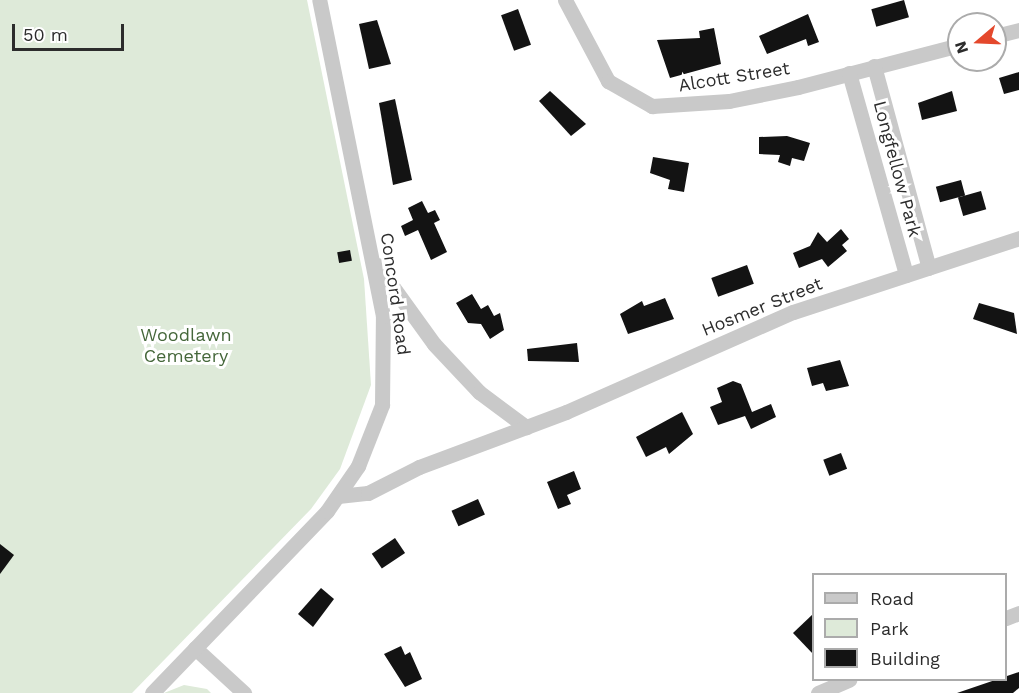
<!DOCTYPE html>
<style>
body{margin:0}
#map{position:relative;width:1019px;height:693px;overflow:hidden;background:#fff;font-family:"Work Sans",sans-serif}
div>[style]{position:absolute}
.green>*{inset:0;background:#deead9}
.building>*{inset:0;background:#131313;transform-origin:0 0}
.minor>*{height:15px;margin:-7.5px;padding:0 7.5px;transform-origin:7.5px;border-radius:7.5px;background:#c9c9c9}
span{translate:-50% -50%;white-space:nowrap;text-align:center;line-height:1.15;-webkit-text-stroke:6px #fff;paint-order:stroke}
.street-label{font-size:18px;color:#2c2c2c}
.park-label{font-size:18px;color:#45673a}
.legend{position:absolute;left:812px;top:573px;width:195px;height:108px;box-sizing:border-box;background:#fff;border:2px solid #ababab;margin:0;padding:8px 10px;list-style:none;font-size:18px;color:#2c2c2c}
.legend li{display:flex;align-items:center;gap:12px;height:30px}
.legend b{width:30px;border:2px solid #ababab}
.north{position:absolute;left:947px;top:12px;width:60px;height:60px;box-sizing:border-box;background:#fff;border:2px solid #ababab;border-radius:50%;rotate:251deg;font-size:16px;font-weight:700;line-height:24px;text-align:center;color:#2c2c2c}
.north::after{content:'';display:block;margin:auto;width:21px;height:27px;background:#e4482c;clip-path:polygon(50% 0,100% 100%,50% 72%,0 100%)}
.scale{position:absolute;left:12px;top:24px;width:112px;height:27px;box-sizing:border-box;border:3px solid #2c2c2c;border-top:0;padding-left:8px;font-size:18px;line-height:21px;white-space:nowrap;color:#2c2c2c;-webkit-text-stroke:4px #fff;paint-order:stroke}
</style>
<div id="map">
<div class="green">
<i style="clip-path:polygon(0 0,307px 0,364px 279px,371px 385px,340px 469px,311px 509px,132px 693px,0 693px)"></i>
<i style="clip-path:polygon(184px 685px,207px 689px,211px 693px,164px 693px)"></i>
</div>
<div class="building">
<i style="left:904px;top:0;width:18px;height:34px;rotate:74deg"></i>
<i style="left:518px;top:9px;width:38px;height:18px;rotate:70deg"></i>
<i style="clip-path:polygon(808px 14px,819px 42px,808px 46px,806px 39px,767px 54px,759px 36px)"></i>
<i style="clip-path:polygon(377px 20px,391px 64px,369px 69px,359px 24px)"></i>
<i style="clip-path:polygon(714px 28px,721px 64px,670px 78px,657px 40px,700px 38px,699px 31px)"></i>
<i style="clip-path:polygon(1019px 72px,1019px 90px,1004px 94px,999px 78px)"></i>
<i style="clip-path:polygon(550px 91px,586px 124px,571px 136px,539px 101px)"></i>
<i style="clip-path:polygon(952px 91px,957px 111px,922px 120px,918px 103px)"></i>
<i style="clip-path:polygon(395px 99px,412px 180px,393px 185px,379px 103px)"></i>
<i style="clip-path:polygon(787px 136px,810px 143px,804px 161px,792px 158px,790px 166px,778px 162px,780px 155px,759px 154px,759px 137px)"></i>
<i style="clip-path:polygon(653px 157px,689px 163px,684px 192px,668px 189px,670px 180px,650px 173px)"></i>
<i style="left:961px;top:180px;width:16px;height:26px;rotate:75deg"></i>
<i style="left:981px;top:191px;width:19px;height:24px;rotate:74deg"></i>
<i style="clip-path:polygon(422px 201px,428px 213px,435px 210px,440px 220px,434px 223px,447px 252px,431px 260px,418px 230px,405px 236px,401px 226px,413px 220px,408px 208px)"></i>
<i style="clip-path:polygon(841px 229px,849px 239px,842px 245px,847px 251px,828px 267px,822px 259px,799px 268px,793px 253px,810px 246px,818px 232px,827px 242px)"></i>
<i style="left:350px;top:250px;width:11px;height:13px;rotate:80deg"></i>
<i style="left:747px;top:265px;width:20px;height:38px;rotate:70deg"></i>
<i style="clip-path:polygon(472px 294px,481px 309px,488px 305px,494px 316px,500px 313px,504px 330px,490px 339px,481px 324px,468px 323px,456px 303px)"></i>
<i style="clip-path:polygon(665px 298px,674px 319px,628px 334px,620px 314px,642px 301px,644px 306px)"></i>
<i style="clip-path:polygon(979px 303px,1014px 313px,1017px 334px,973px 319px)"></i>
<i style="clip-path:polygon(577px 343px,579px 362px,528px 361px,527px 349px)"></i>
<i style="clip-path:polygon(840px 360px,849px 386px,826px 391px,823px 383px,812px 386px,807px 368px)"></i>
<i style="clip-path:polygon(733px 381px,741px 384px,752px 412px,771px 404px,776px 417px,751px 429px,745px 416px,718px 425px,710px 407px,722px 402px,717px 388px)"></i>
<i style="clip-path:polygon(682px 412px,693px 434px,669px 454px,666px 447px,646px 457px,636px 437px)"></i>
<i style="left:841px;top:453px;width:17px;height:19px;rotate:69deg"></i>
<i style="clip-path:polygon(574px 471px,581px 489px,567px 495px,571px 504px,558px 509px,547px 482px)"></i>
<i style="left:478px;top:499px;width:17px;height:29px;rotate:66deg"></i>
<i style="left:395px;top:538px;width:18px;height:28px;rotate:56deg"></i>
<i style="clip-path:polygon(0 544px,14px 555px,0 574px)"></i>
<i style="clip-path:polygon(321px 588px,334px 599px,313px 627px,298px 614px)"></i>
<i style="clip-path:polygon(813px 614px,813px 654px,793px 633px)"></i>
<i style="clip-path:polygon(401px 646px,405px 655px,410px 652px,422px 679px,405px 687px,384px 654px)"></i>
<i style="clip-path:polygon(1019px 672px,1019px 688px,1013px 693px,957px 693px)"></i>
</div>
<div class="minor">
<i style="left:565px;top:0;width:92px;rotate:62deg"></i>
<i style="left:608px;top:81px;width:51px;rotate:29.6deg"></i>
<i style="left:652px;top:106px;width:77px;rotate:-3.7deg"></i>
<i style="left:729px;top:101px;width:70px;rotate:-11.5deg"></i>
<i style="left:798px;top:87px;width:166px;rotate:-14.6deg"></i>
<i style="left:995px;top:36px;width:25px;rotate:-14deg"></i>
<i style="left:874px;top:66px;width:209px;rotate:74.8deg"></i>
<i style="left:849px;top:73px;width:210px;rotate:74.2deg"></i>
<i style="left:377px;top:265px;width:97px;rotate:54.2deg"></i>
<i style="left:434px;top:344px;width:66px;rotate:46.8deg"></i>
<i style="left:479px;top:392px;width:59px;rotate:36.7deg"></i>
<i style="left:338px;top:496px;width:30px;rotate:-6deg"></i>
<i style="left:368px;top:493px;width:57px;rotate:-27deg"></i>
<i style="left:419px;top:467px;width:157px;rotate:-20.5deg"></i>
<i style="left:566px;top:412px;width:248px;rotate:-23.8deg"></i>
<i style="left:793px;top:312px;width:238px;rotate:-18.1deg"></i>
<i style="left:1006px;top:618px;width:14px;rotate:-21deg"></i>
<i style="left:195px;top:648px;width:67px;rotate:42.6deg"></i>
<i style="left:152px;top:693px;width:252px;rotate:-46.1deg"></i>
<i style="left:327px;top:511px;width:55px;rotate:-55.4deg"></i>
<i style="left:358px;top:466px;width:66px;rotate:-68.5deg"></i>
<i style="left:382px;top:405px;width:89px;rotate:-89.4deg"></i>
<i style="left:383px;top:316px;width:322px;rotate:-101.4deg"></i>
<i style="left:818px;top:693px;width:34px;rotate:-23deg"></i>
</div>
<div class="street-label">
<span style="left:734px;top:77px;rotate:-9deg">Alcott Street</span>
<span style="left:897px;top:169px;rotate:75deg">Longfellow Park</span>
<span style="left:395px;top:294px;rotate:82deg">Concord Road</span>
<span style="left:762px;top:307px;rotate:-22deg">Hosmer Street</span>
</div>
<div class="park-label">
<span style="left:186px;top:346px">Woodlawn<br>Cemetery</span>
</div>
<ul class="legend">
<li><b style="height:8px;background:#c9c9c9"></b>Road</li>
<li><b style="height:16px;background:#deead9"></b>Park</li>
<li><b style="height:16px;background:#131313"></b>Building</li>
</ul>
<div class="north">N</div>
<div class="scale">50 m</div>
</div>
